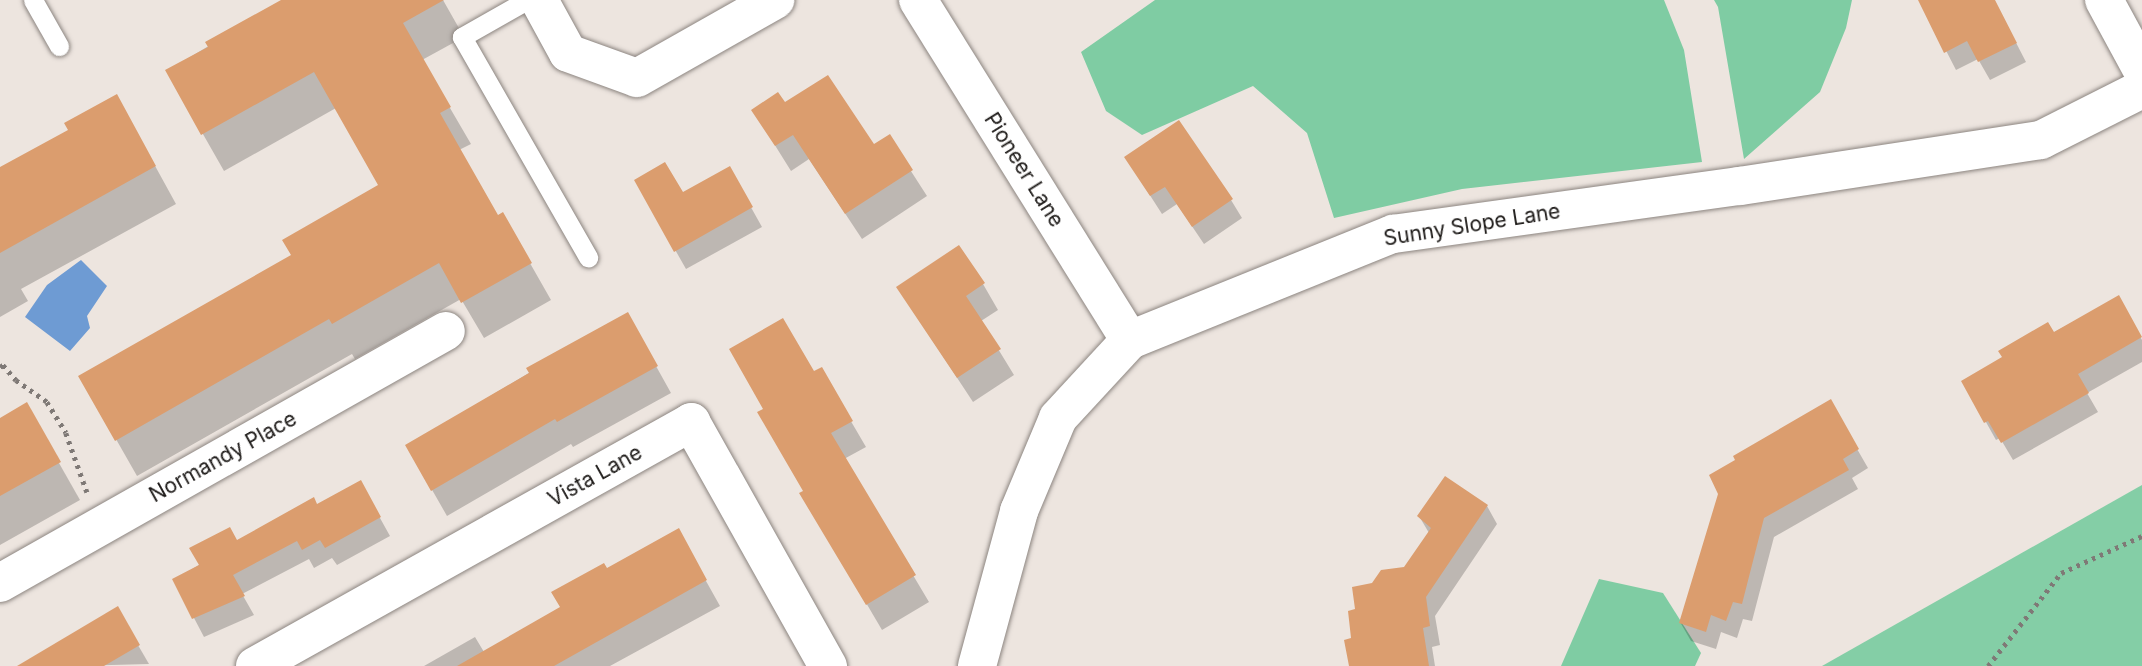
<!DOCTYPE html>
<style>
body{margin:0}
#map{position:relative;width:2142px;height:666px;overflow:hidden;background:#ede5df;font-family:Inter,sans-serif}
div>[style]{position:absolute}
.green>*{inset:0;background:#84cea6}
.forest>*{inset:0;background:#7fcca3}
.water>*{inset:0;background:#6e9bd3}
.shadow>*{inset:0;background:#0003}
.building>*{inset:0;background:#db9d6e}
.path>*{height:4.5px;margin-top:-2.25px;transform-origin:0;background:repeating-linear-gradient(90deg,#7f7976 0 3.5px,transparent 0 8.5px)}
.roads{filter:drop-shadow(0 0 2px #8c8580) drop-shadow(0 0 2px #8c8580)}
.service>*{height:19px;margin:-9.5px;padding:0 9.5px;transform-origin:9.5px;border-radius:9.5px;background:#fff}
.minor>*{height:38px;margin:-19px;padding:0 19px;transform-origin:19px;border-radius:19px;background:#fff}
span{translate:-50% -50%;white-space:nowrap;text-align:center;line-height:1.15;-webkit-text-stroke:5px #fff;paint-order:stroke}
.street-label{font-size:21px;color:#1d1a18}
</style>
<div id="map">
<div class="green">
<i style="clip-path:polygon(2142px 485px,2142px 666px,1822px 666px)"></i>
</div>
<div class="forest">
<i style="clip-path:polygon(1155px 0,1664px 0,1684px 50px,1702px 162px,1462px 189px,1334px 218px,1307px 133px,1253px 86px,1142px 135px,1106px 111px,1081px 52px)"></i>
<i style="clip-path:polygon(1714px 0,1852px 0,1846px 28px,1820px 92px,1744px 159px,1718px 7px)"></i>
<i style="clip-path:polygon(1599px 579px,1663px 593px,1701px 653px,1695px 666px,1561px 666px)"></i>
</div>
<div class="water">
<i style="clip-path:polygon(81px 260px,107px 286px,87px 316px,90px 328px,70px 351px,25px 317px,47px 285px)"></i>
</div>
<div class="shadow">
<i style="clip-path:polygon(285px 0,443px 0,464px 37px,422px 60px,471px 144px,459px 150px,497px 217px,502px 214px,551px 300px,484px 338px,461px 299px,355px 359px,352px 354px,137px 476px,80px 376px,293px 255px,381px 186px,336px 108px,224px 171px,167px 71px)"></i>
<i style="clip-path:polygon(1920px 0,1994px 0,2026px 62px,1990px 80px,1978px 59px,1956px 70px)"></i>
<i style="clip-path:polygon(785px 105px,874px 147px,889px 137px,927px 196px,862px 239px,809px 159px,791px 171px,753px 110px)"></i>
<i style="clip-path:polygon(71px 131px,137px 133px,176px 204px,21px 289px,28px 301px,0 317px,0 169px)"></i>
<i style="clip-path:polygon(1126px 158px,1231px 200px,1242px 218px,1204px 244px,1177px 204px,1162px 214px)"></i>
<i style="clip-path:polygon(729px 168px,762px 227px,686px 269px,636px 181px,682px 195px)"></i>
<i style="clip-path:polygon(983px 284px,998px 310px,981px 321px,1014px 375px,973px 402px,898px 288px)"></i>
<i style="clip-path:polygon(2118px 298px,2142px 340px,2142px 362px,2087px 393px,2098px 412px,2013px 460px,2000px 438px,1996px 440px,1963px 381px)"></i>
<i style="clip-path:polygon(627px 314px,671px 393px,573px 447px,571px 444px,447px 516px,407px 446px)"></i>
<i style="clip-path:polygon(821px 370px,866px 447px,844px 459px,929px 602px,882px 630px,802px 494px,805px 492px,814px 374px)"></i>
<i style="clip-path:polygon(1830px 402px,1868px 468px,1852px 478px,1858px 489px,1774px 537px,1752px 621px,1743px 619px,1737px 638px,1721px 632px,1716px 649px,1691px 641px,1680px 622px)"></i>
<i style="clip-path:polygon(26px 405px,80px 500px,0 545px,0 420px)"></i>
<i style="clip-path:polygon(360px 482px,390px 536px,337px 565px,332px 558px,314px 568px,309px 559px,242px 594px,254px 615px,204px 637px,174px 580px,237px 542px,317px 506px)"></i>
<i style="clip-path:polygon(1487px 506px,1497px 524px,1435px 616px,1440px 645px,1432px 647px,1435px 666px,1351px 666px,1357px 611px,1373px 585px,1405px 568px,1429px 533px,1419px 516px)"></i>
<i style="clip-path:polygon(678px 531px,720px 606px,610px 666px,424px 666px,475px 637px,484px 652px,562px 608px,606px 571px)"></i>
<i style="clip-path:polygon(117px 609px,149px 664px,74px 666px)"></i>
</div>
<div class="building">
<i style="clip-path:polygon(281px 0,444px 0,403px 23px,451px 107px,440px 113px,498px 215px,503px 212px,532px 263px,461px 303px,439px 263px,332px 324px,329px 319px,115px 441px,78px 376px,291px 255px,282px 240px,378px 185px,314px 72px,201px 135px,165px 70px,208px 47px,205px 42px)"></i>
<i style="clip-path:polygon(1918px 0,1995px 0,2017px 43px,1978px 62px,1967px 41px,1944px 53px)"></i>
<i style="clip-path:polygon(828px 75px,874px 144px,890px 134px,913px 170px,845px 214px,793px 135px,775px 146px,751px 110px,778px 92px,785px 102px)"></i>
<i style="clip-path:polygon(117px 94px,156px 166px,0 253px,0 167px,68px 130px,64px 123px)"></i>
<i style="clip-path:polygon(1179px 120px,1233px 199px,1192px 227px,1165px 187px,1150px 196px,1124px 157px)"></i>
<i style="clip-path:polygon(665px 162px,683px 192px,730px 166px,753px 207px,674px 252px,634px 180px)"></i>
<i style="clip-path:polygon(959px 245px,985px 283px,966px 296px,1001px 349px,957px 378px,896px 287px)"></i>
<i style="clip-path:polygon(2119px 295px,2142px 337px,2078px 374px,2089px 393px,2001px 443px,1988px 421px,1984px 423px,1961px 381px,2002px 357px,1998px 351px,2048px 322px,2054px 332px)"></i>
<i style="clip-path:polygon(628px 312px,658px 366px,557px 422px,555px 419px,431px 491px,405px 445px,529px 373px,526px 368px)"></i>
<i style="clip-path:polygon(783px 318px,814px 371px,822px 367px,853px 421px,831px 433px,916px 575px,866px 605px,799px 493px,803px 491px,757px 412px,763px 409px,729px 349px)"></i>
<i style="clip-path:polygon(1831px 399px,1859px 449px,1843px 459px,1849px 470px,1764px 518px,1742px 604px,1733px 602px,1726px 621px,1711px 615px,1706px 632px,1679px 623px,1718px 494px,1709px 475px,1735px 460px,1733px 456px)"></i>
<i style="clip-path:polygon(27px 402px,61px 462px,0 496px,0 418px)"></i>
<i style="clip-path:polygon(1445px 476px,1488px 505px,1426px 597px,1430px 626px,1423px 628px,1429px 666px,1349px 666px,1344px 640px,1351px 638px,1348px 611px,1355px 609px,1352px 587px,1372px 583px,1381px 570px,1404px 567px,1431px 528px,1417px 516px)"></i>
<i style="clip-path:polygon(361px 480px,381px 517px,325px 548px,320px 540px,302px 550px,297px 541px,233px 575px,245px 596px,192px 619px,172px 579px,199px 565px,189px 548px,230px 527px,237px 540px,314px 497px,317px 504px)"></i>
<i style="clip-path:polygon(679px 528px,707px 580px,554px 666px,457px 666px,560px 607px,551px 592px,604px 563px,607px 568px)"></i>
<i style="clip-path:polygon(118px 606px,140px 645px,104px 666px,17px 666px)"></i>
</div>
<div class="path">
<i style="left:0;top:367px;width:4px;rotate:-34deg"></i>
<i style="left:3px;top:365px;width:20px;rotate:49deg"></i>
<i style="left:16px;top:380px;width:38px;rotate:35deg"></i>
<i style="left:47px;top:402px;width:36px;rotate:58deg"></i>
<i style="left:66px;top:433px;width:63px;rotate:70.4deg"></i>
<i style="left:1988px;top:666px;width:118px;rotate:-51.9deg"></i>
<i style="left:2061px;top:573px;width:89px;rotate:-24.6deg"></i>
</div>
<div class="roads">
<div class="service">
<i style="left:33px;top:0;width:53px;rotate:60.5deg"></i>
<i style="left:527px;top:0;width:75px;rotate:150.4deg"></i>
<i style="left:462px;top:37px;width:254px;rotate:60.2deg"></i>
</div>
<div class="minor">
<i style="left:539px;top:0;width:60px;rotate:61.3deg"></i>
<i style="left:568px;top:53px;width:73px;rotate:19.9deg"></i>
<i style="left:637px;top:78px;width:159px;rotate:-29.5deg"></i>
<i style="left:918px;top:0;width:401px;rotate:58.1deg"></i>
<i style="left:2104px;top:0;width:80px;rotate:61.5deg"></i>
<i style="left:0;top:583px;width:512px;rotate:-29.47deg"></i>
<i style="left:255px;top:666px;width:500px;rotate:-29.2deg"></i>
<i style="left:691px;top:422px;width:280px;rotate:60.7deg"></i>
<i style="left:977px;top:666px;width:161px;rotate:-74.8deg"></i>
<i style="left:1019px;top:511px;width:101px;rotate:-67.2deg"></i>
<i style="left:1058px;top:418px;width:106px;rotate:-47.3deg"></i>
<i style="left:1130px;top:340px;width:284px;rotate:-22deg"></i>
<i style="left:1393px;top:234px;width:350px;rotate:-7.9deg"></i>
<i style="left:1740px;top:186px;width:304px;rotate:-8.7deg"></i>
<i style="left:2041px;top:140px;width:113px;rotate:-26.8deg"></i>
</div>
</div>
<div class="street-label">
<span style="left:1024px;top:170px;rotate:58deg">Pioneer Lane</span>
<span style="left:1472px;top:225px;rotate:-9deg">Sunny Slope Lane</span>
<span style="left:223px;top:457px;rotate:-29deg">Normandy Place</span>
<span style="left:595px;top:476px;rotate:-29deg">Vista Lane</span>
</div>
</div>
